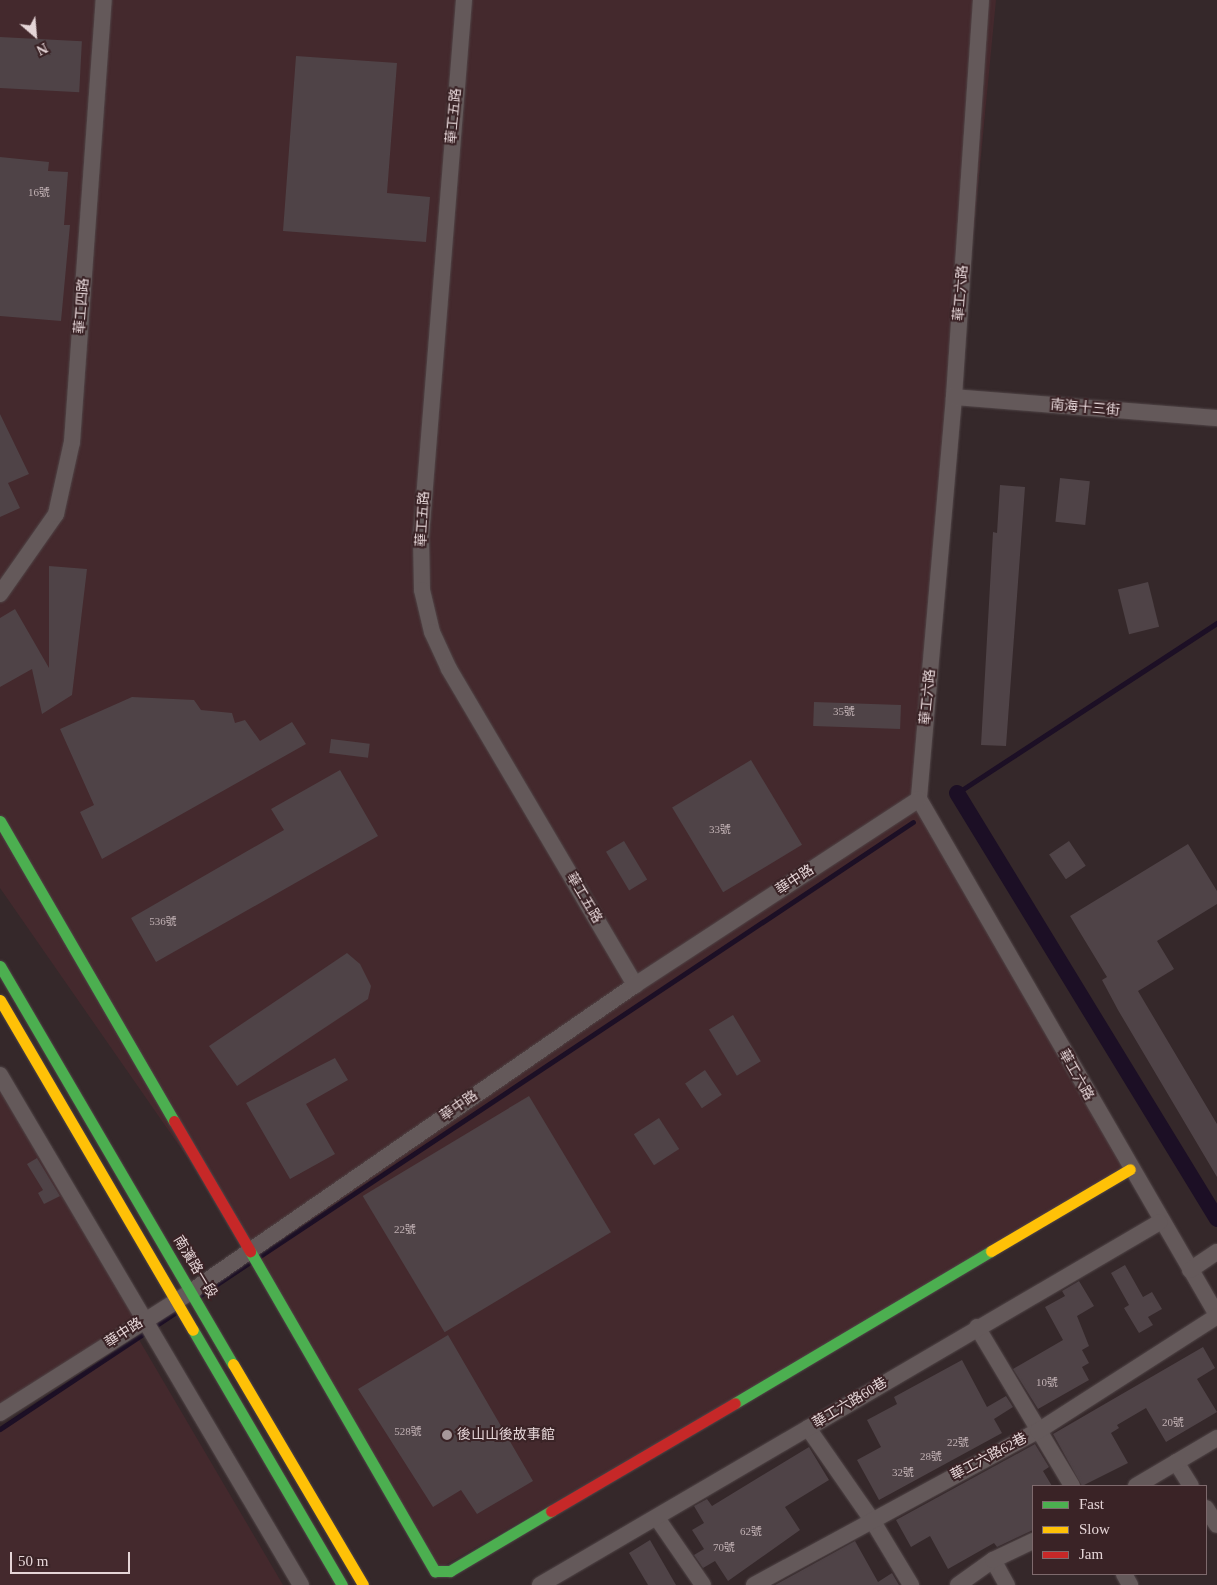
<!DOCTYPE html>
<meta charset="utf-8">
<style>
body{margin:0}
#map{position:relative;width:1217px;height:1585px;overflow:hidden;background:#35282a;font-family:"Times New Roman","Noto Sans TC",serif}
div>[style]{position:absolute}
.built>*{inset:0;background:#44292d}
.stream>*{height:5px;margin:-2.5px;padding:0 2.5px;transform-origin:2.5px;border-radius:2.5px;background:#1c0f25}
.canal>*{height:16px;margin:-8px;padding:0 8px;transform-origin:8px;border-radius:8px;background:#1c0f25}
.building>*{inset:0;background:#4f4347;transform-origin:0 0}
.roads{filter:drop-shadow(0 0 1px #504547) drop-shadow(0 0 1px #504547)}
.street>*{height:16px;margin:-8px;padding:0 8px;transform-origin:8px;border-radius:8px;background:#64595a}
.fast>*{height:11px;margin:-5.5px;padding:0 5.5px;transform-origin:5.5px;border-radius:5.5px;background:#4caf50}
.slow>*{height:11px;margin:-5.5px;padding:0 5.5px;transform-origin:5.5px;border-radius:5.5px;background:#ffc107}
.jam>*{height:11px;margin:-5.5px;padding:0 5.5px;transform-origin:5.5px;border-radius:5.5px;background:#c62828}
.dots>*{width:14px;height:14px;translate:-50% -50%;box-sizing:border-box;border:2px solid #3a2326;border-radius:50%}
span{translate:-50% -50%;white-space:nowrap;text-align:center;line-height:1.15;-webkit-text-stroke:4px #3a2326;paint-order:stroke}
.number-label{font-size:11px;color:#c0b0b3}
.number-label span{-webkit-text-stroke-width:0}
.street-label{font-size:14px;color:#e5d5d7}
.poi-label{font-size:14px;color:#e5d5d7}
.left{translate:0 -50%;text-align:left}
.legend{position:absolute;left:1032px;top:1485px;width:175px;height:90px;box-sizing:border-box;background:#3a2326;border:1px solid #7e6a6d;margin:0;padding:6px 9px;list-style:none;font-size:15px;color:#e5d5d7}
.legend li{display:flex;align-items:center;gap:10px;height:25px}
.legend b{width:25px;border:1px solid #7e6a6d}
.north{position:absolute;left:10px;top:10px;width:50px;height:50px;-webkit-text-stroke:4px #3a2326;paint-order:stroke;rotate:153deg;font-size:14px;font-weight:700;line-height:20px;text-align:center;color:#e5d5d7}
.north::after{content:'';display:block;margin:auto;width:18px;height:22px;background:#e5d5d7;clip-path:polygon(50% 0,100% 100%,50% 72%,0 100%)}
.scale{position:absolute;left:10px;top:1552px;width:120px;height:22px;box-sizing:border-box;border:2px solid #e5d5d7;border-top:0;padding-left:6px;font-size:15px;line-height:18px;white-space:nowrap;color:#e5d5d7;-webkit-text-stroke:4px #3a2326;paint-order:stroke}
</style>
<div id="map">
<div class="built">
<i style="clip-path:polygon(0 0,996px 0,919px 799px,1130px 1169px,435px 1571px,251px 1249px,0 888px)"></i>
<i style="clip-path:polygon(0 1083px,139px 1319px,0 1408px)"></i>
<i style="clip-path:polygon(138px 1338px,283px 1585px,0 1585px,0 1430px)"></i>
</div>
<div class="stream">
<i style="left:957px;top:793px;width:311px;rotate:-33.2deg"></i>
<i style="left:260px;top:1256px;width:784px;rotate:-33.61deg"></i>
<i style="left:199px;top:1296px;width:61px;rotate:-33.7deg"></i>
<i style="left:0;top:1429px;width:211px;rotate:-33.6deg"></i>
</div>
<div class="canal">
<i style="left:957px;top:793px;width:499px;rotate:58.6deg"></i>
</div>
<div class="building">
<i style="left:0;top:37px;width:82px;height:51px;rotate:3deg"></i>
<i style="clip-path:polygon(296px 56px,397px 63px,387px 193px,430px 197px,426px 242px,283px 231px)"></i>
<i style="clip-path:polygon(0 157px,49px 162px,48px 171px,68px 172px,64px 225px,70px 225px,61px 321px,0 316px)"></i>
<i style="clip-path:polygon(0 414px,29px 474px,8px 483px,20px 508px,0 517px)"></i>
<i style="left:1060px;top:478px;width:30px;height:44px;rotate:6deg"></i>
<i style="clip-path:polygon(1000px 485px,1025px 487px,1006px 746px,981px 745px,993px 532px,997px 533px)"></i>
<i style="clip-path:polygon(49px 566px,87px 569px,72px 695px,42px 714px,32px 669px,0 687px,0 618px,15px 609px,49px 668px)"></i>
<i style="left:1148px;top:582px;width:46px;height:31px;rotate:76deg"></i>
<i style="clip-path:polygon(132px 697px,194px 700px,201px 710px,232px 713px,235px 723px,245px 720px,260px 741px,292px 722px,306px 744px,102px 859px,80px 812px,94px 805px,60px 729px)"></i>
<i style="left:814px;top:702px;width:87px;height:24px;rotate:2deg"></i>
<i style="left:331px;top:739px;width:39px;height:14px;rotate:7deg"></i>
<i style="left:751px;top:760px;width:99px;height:92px;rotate:59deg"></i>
<i style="clip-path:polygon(340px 770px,378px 836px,156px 962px,131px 918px,284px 830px,271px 809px)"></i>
<i style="left:624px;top:841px;width:45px;height:21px;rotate:59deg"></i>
<i style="left:1069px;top:841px;width:30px;height:24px;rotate:56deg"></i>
<i style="clip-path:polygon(1188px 844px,1217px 891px,1217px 904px,1157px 941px,1174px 969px,1138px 991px,1217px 1124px,1217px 1177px,1118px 1010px,1102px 980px,1107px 977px,1070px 916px)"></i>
<i style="clip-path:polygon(347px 953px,360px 964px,371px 986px,368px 999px,237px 1086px,209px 1046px)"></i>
<i style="left:733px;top:1015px;width:54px;height:28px;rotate:59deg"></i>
<i style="clip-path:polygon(335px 1058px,348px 1080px,306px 1104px,335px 1154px,290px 1179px,246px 1103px)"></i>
<i style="left:705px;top:1070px;width:30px;height:24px;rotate:56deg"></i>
<i style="left:529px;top:1096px;width:159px;height:194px;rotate:59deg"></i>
<i style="left:659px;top:1118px;width:37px;height:30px;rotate:57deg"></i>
<i style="clip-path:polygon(37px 1158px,60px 1196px,44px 1204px,38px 1193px,43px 1190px,27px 1164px)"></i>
<i style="clip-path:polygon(1125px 1265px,1143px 1297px,1152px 1292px,1162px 1309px,1148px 1317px,1153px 1325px,1139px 1333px,1124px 1308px,1129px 1305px,1111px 1273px)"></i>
<i style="clip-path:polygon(1079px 1281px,1094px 1306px,1077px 1316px,1089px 1346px,1082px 1350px,1089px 1363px,1082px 1367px,1089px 1380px,1038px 1409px,1013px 1369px,1063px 1340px,1045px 1307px,1065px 1296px,1062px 1291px)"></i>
<i style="clip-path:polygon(448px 1335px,533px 1481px,477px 1514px,461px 1490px,433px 1507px,358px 1389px)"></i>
<i style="clip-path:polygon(1203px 1347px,1215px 1368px,1197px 1379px,1217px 1412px,1166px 1442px,1146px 1408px,1117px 1425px,1119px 1428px,1111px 1433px,1128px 1463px,1082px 1486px,1053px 1434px)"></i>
<i style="clip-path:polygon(962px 1360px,987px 1407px,1006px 1396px,1013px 1407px,994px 1419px,1002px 1433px,879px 1500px,857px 1460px,881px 1447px,867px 1420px,897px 1404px,894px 1397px)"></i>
<i style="clip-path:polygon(1035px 1444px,1049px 1467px,1043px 1471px,1052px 1486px,1033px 1486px,1033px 1530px,997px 1547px,994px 1543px,948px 1569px,930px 1536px,911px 1547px,896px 1520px)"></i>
<i style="clip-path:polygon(809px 1447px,829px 1480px,785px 1507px,800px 1530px,728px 1581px,715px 1561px,703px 1568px,694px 1555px,704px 1549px,692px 1530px,704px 1523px,694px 1506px,707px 1499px,712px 1506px)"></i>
<i style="clip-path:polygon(650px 1540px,676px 1585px,648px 1585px,629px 1553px)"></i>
<i style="clip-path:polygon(855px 1541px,878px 1582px,892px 1573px,899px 1585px,775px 1585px)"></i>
</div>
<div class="roads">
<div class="street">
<i style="left:464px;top:0;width:539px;rotate:94.58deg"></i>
<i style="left:421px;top:537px;width:53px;rotate:88.9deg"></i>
<i style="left:422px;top:590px;width:43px;rotate:76.6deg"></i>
<i style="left:432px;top:632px;width:41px;rotate:65.3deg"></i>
<i style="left:449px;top:669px;width:367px;rotate:59.5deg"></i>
<i style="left:981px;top:0;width:398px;rotate:93.9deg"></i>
<i style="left:954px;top:397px;width:404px;rotate:95deg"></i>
<i style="left:919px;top:799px;width:596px;rotate:59.99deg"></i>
<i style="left:954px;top:397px;width:264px;rotate:4.6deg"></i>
<i style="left:0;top:594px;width:98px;rotate:-55deg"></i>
<i style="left:56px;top:514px;width:74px;rotate:-77.5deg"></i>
<i style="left:72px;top:442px;width:443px;rotate:-85.9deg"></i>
<i style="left:0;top:1075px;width:592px;rotate:59.45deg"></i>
<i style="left:1190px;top:1270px;width:32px;rotate:-34deg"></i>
<i style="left:977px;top:1327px;width:185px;rotate:59.1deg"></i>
<i style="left:0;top:1413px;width:227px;rotate:-32.4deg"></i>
<i style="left:192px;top:1291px;width:538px;rotate:-34.63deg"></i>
<i style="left:635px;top:985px;width:339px;rotate:-33.2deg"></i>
<i style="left:808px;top:1428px;width:112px;rotate:55.2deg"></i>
<i style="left:872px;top:1520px;width:76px;rotate:59deg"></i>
<i style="left:1176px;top:1462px;width:28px;rotate:58deg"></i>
<i style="left:1136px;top:1486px;width:94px;rotate:-30.7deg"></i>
<i style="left:1206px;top:1508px;width:20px;rotate:57deg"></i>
<i style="left:657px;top:1518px;width:81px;rotate:55.5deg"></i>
<i style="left:993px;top:1560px;width:29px;rotate:61deg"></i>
<i style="left:1124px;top:1574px;width:13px;rotate:61deg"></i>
<i style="left:540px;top:1585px;width:718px;rotate:-30.35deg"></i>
<i style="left:754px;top:1585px;width:323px;rotate:-28.5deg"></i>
<i style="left:1038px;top:1431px;width:213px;rotate:-32.7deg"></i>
<i style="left:958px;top:1585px;width:43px;rotate:-35.5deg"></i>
<i style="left:993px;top:1560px;width:44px;rotate:-25.4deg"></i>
</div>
<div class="fast">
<i style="left:0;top:821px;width:347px;rotate:59.9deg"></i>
<i style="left:0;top:966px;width:461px;rotate:59.7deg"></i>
<i style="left:250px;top:1251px;width:370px;rotate:60deg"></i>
<i style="left:435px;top:1571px;width:15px"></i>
<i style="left:450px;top:1571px;width:117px;rotate:-30.7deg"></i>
<i style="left:193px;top:1330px;width:295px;rotate:59.7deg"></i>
<i style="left:735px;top:1403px;width:298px;rotate:-30.7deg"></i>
</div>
<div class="slow">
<i style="left:0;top:1000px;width:382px;rotate:59.7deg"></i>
<i style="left:991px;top:1251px;width:161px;rotate:-30.5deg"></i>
<i style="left:233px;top:1364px;width:256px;rotate:59.5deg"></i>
</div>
<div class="jam">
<i style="left:174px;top:1121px;width:151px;rotate:59.7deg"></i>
<i style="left:551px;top:1511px;width:213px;rotate:-30.4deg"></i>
</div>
</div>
<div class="dots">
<i style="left:447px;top:1435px;background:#a7989a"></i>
</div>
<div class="number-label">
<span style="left:39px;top:192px">16號</span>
<span style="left:844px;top:711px">35號</span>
<span style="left:720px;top:829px">33號</span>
<span style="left:163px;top:921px">536號</span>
<span style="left:405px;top:1229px">22號</span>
<span style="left:1047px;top:1382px">10號</span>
<span style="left:1173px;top:1422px">20號</span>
<span style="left:408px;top:1431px">528號</span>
<span style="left:958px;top:1442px">22號</span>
<span style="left:931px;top:1456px">28號</span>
<span style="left:903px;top:1472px">32號</span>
<span style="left:751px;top:1531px">62號</span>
<span style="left:724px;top:1547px">70號</span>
</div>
<div class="street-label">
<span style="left:454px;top:116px;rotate:-85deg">華工五路</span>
<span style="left:961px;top:293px;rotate:-86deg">華工六路</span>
<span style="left:82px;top:306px;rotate:-86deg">華工四路</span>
<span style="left:1085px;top:408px;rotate:5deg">南海十三街</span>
<span style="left:423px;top:519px;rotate:-87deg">華工五路</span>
<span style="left:928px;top:697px;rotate:-85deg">華工六路</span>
<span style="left:795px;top:880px;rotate:-33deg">華中路</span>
<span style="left:584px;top:898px;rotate:59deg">華工五路</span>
<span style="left:1076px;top:1075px;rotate:60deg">華工六路</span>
<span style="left:459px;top:1106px;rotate:-35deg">華中路</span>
<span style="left:195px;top:1267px;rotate:59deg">南濱路一段</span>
<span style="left:124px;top:1333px;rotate:-33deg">華中路</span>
<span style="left:850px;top:1403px;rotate:-31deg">華工六路60巷</span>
<span style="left:989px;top:1457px;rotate:-28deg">華工六路62巷</span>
</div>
<div class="poi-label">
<span class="left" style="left:457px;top:1435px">後山山後故事館</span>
</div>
<ul class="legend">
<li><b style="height:6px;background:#4caf50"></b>Fast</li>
<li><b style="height:6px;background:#ffc107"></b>Slow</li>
<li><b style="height:6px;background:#c62828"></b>Jam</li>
</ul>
<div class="north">N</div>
<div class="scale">50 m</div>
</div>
